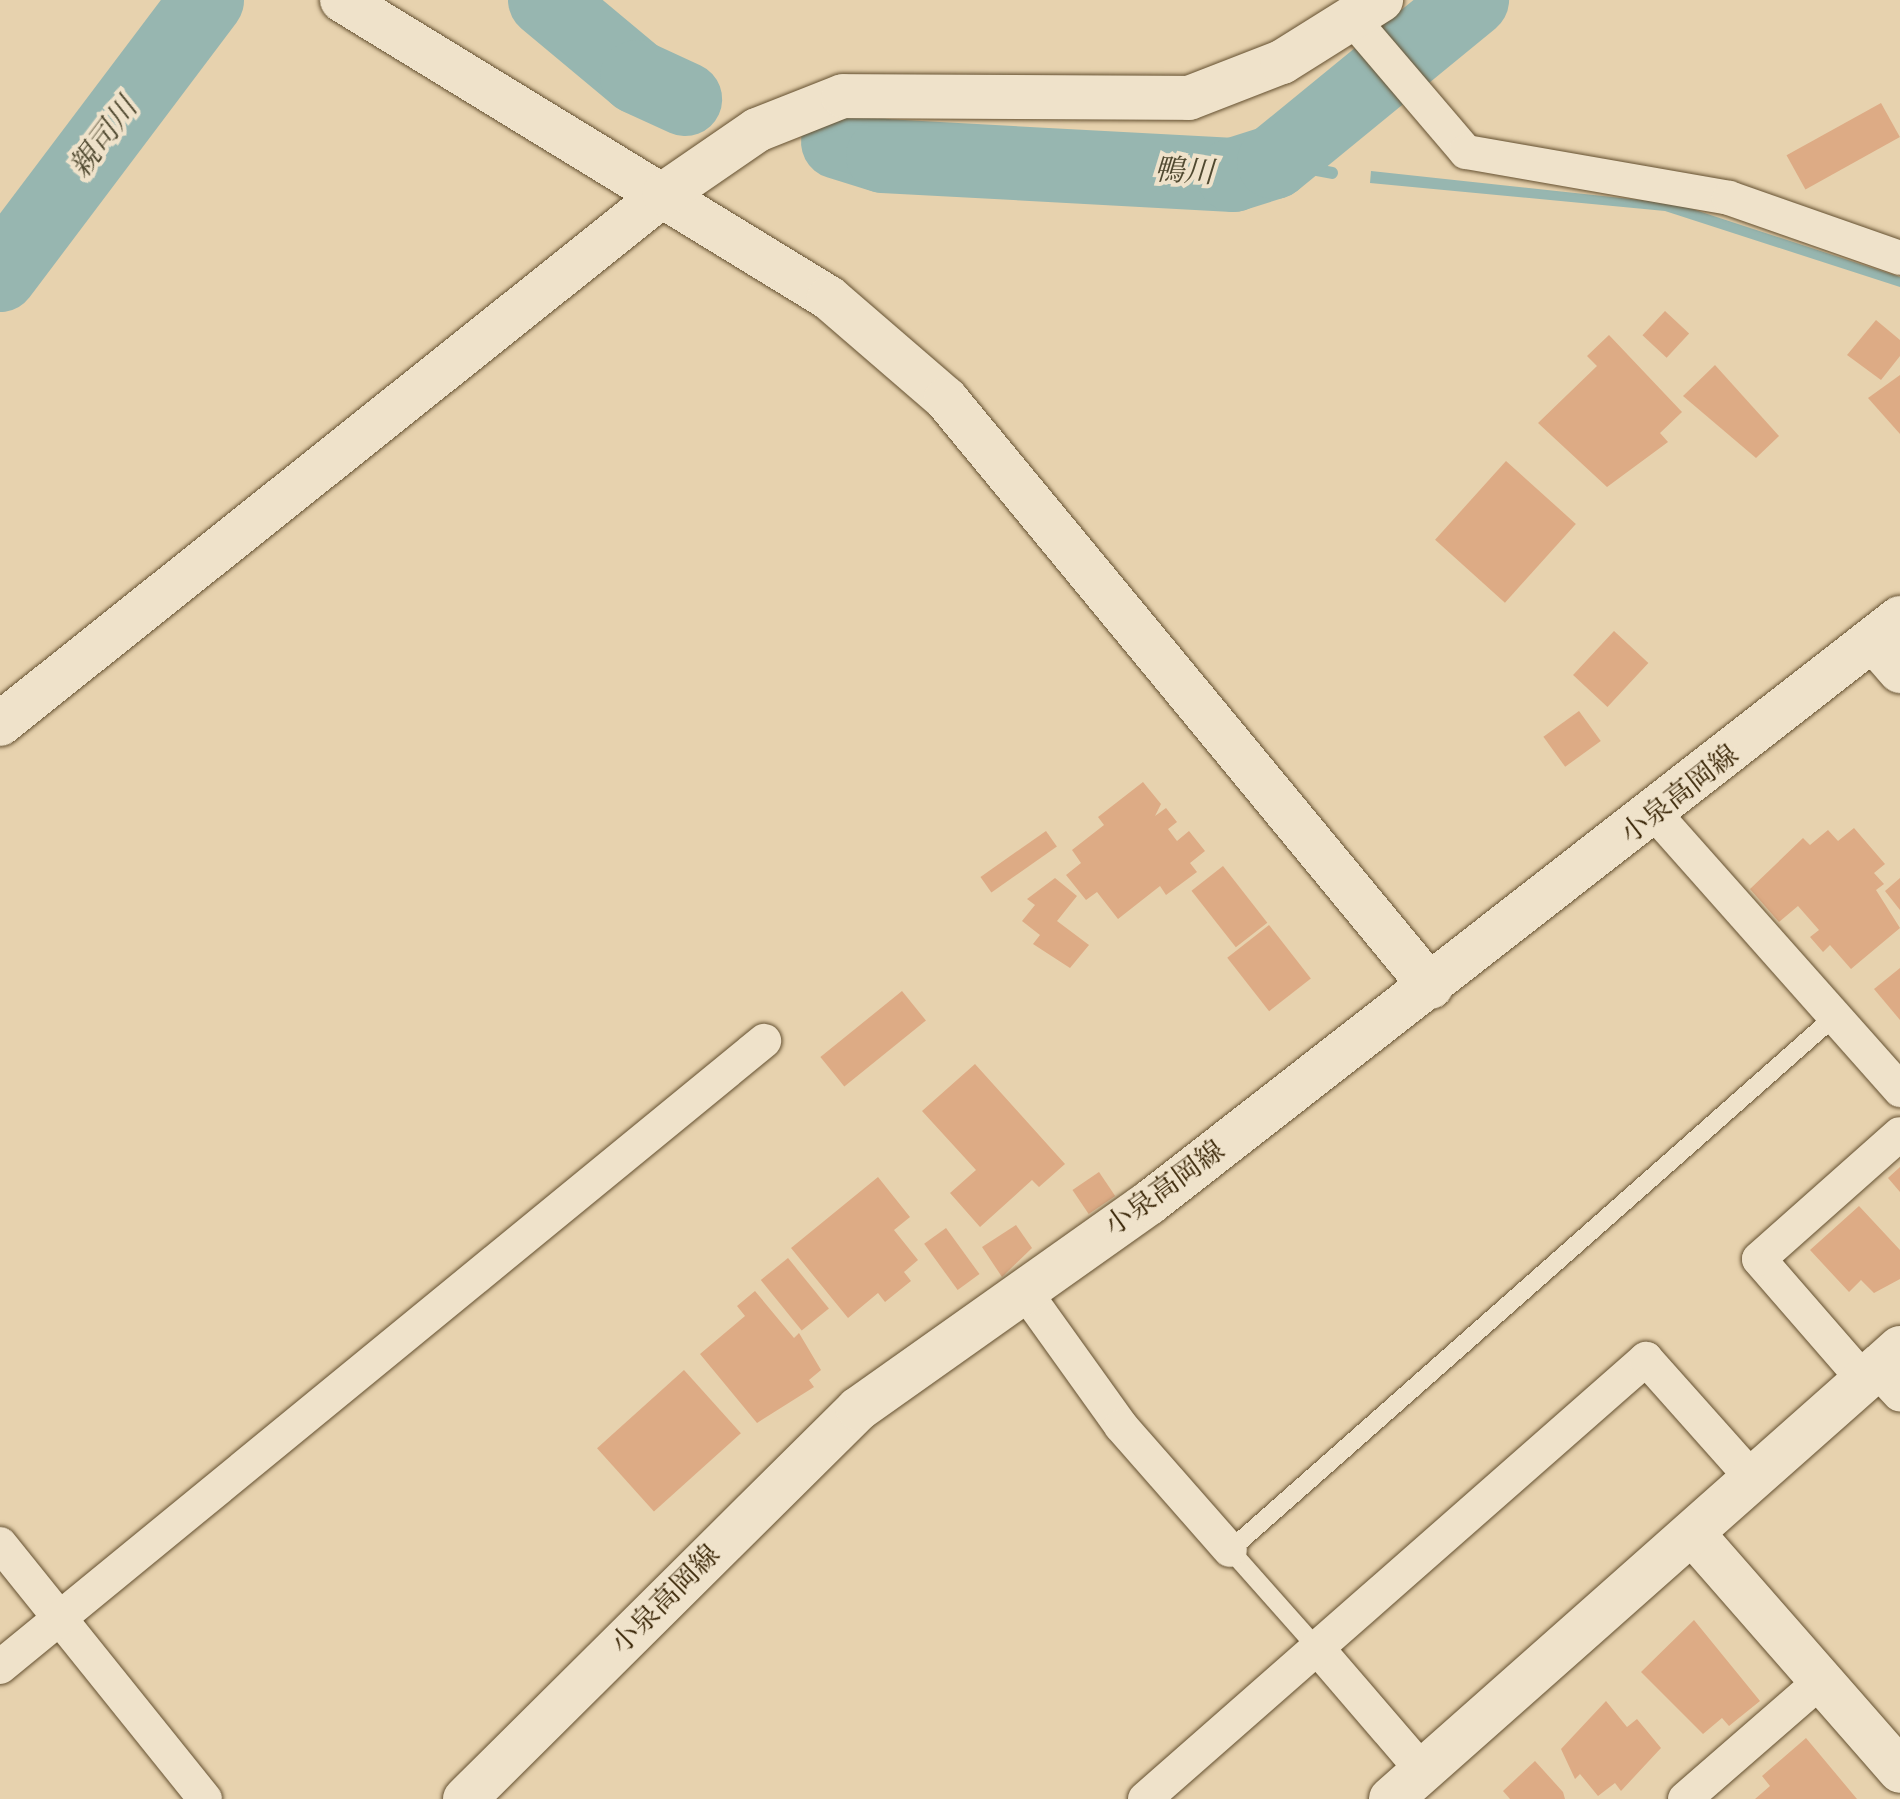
<!DOCTYPE html>
<meta charset="utf-8">
<style>
body{margin:0}
#map{position:relative;width:1900px;height:1799px;overflow:hidden;background:#e7d2ae;font-family:"Libre Bodoni","Noto Serif JP",serif}
div>[style]{position:absolute}
.water>*{inset:0;background:#97b6b0}
.stream>*{height:12px;margin:-6px;padding:0 6px;transform-origin:6px;border-radius:6px;background:#97b6b0}
.river>*{height:74px;margin:-37px;padding:0 37px;transform-origin:37px;border-radius:37px;background:#97b6b0}
.building>*{inset:0;background:#ddab85;transform-origin:0 0}
.roads{filter:drop-shadow(0 0 2px #645030) drop-shadow(0 0 2px #645030)}
.lane>*{height:18px;margin:-9px;padding:0 9px;transform-origin:9px;border-radius:9px;background:#efe2ca}
.street>*{height:34px;margin:-17px;padding:0 17px;transform-origin:17px;border-radius:17px;background:#efe2ca}
.secondary>*{height:44px;margin:-22px;padding:0 22px;transform-origin:22px;border-radius:22px;background:#efe2ca}
span{translate:-50% -50%;white-space:nowrap;text-align:center;line-height:1.15;-webkit-text-stroke:8px #efe2ca;paint-order:stroke}
.street-label{font-size:28px;color:#392506}
.water-label{font-size:30px;color:#504930;font-style:italic}
</style>
<div id="map">
<div class="water">
<i style="clip-path:polygon(1371px 171px,1677px 204px,1900px 277px,1900px 287px,1665px 211px,1370px 183px)"></i>
</div>
<div class="stream">
<i style="left:1274px;top:162px;width:59px;rotate:10.7deg"></i>
</div>
<div class="river">
<i style="left:545px;top:0;width:120px;rotate:39.9deg"></i>
<i style="left:637px;top:77px;width:53px;rotate:24.6deg"></i>
<i style="left:838px;top:142px;width:47px;rotate:17.3deg"></i>
<i style="left:883px;top:156px;width:351px;rotate:3.1deg"></i>
<i style="left:1233px;top:175px;width:43px;rotate:-17.6deg"></i>
<i style="left:1274px;top:162px;width:256px;rotate:-39.3deg"></i>
<i style="left:0;top:275px;width:344px;rotate:-53deg"></i>
</div>
<div class="building">
<i style="left:1881px;top:103px;width:39px;height:108px;rotate:61deg"></i>
<i style="left:1665px;top:311px;width:33px;height:33px;rotate:43deg"></i>
<i style="clip-path:polygon(1876px 320px,1900px 340px,1900px 356px,1881px 380px,1847px 355px)"></i>
<i style="clip-path:polygon(1609px 335px,1682px 412px,1660px 433px,1668px 442px,1607px 487px,1538px 423px,1597px 366px,1587px 356px)"></i>
<i style="clip-path:polygon(1715px 365px,1779px 436px,1756px 458px,1683px 396px)"></i>
<i style="clip-path:polygon(1900px 375px,1900px 434px,1868px 398px)"></i>
<i style="left:1506px;top:461px;width:94px;height:106px;rotate:42deg"></i>
<i style="left:1614px;top:631px;width:47px;height:60px;rotate:43deg"></i>
<i style="left:1579px;top:711px;width:37px;height:44px;rotate:54deg"></i>
<i style="clip-path:polygon(1143px 782px,1161px 804px,1155px 816px,1166px 808px,1177px 822px,1168px 829px,1177px 841px,1189px 831px,1205px 851px,1190px 863px,1197px 872px,1166px 895px,1160px 886px,1118px 919px,1097px 892px,1086px 900px,1066px 875px,1081px 863px,1072px 850px,1104px 825px,1098px 817px)"></i>
<i style="clip-path:polygon(1854px 828px,1885px 864px,1874px 873px,1884px 884px,1876px 890px,1900px 928px,1851px 969px,1830px 945px,1823px 952px,1810px 937px,1819px 930px,1798px 906px,1779px 922px,1750px 889px,1803px 838px,1810px 845px,1828px 830px,1838px 841px)"></i>
<i style="left:1046px;top:831px;width:19px;height:80px;rotate:55deg"></i>
<i style="left:1223px;top:866px;width:72px;height:40px;rotate:52deg"></i>
<i style="clip-path:polygon(1055px 878px,1077px 896px,1057px 921px,1089px 945px,1070px 968px,1033px 944px,1040px 935px,1022px 921px,1035px 905px,1027px 899px)"></i>
<i style="clip-path:polygon(1900px 878px,1900px 910px,1885px 891px)"></i>
<i style="left:1269px;top:925px;width:68px;height:53px;rotate:52deg"></i>
<i style="clip-path:polygon(1900px 968px,1900px 1020px,1874px 989px)"></i>
<i style="left:902px;top:991px;width:38px;height:105px;rotate:51deg"></i>
<i style="clip-path:polygon(975px 1064px,1065px 1164px,1039px 1187px,1032px 1180px,980px 1227px,950px 1193px,976px 1170px,922px 1111px)"></i>
<i style="clip-path:polygon(1900px 1167px,1900px 1192px,1888px 1178px)"></i>
<i style="left:1099px;top:1172px;width:29px;height:32px;rotate:56deg"></i>
<i style="clip-path:polygon(878px 1177px,910px 1217px,894px 1230px,918px 1260px,904px 1272px,911px 1281px,885px 1302px,878px 1293px,848px 1318px,791px 1248px)"></i>
<i style="clip-path:polygon(1859px 1206px,1900px 1250px,1900px 1279px,1874px 1293px,1861px 1280px,1849px 1292px,1810px 1250px)"></i>
<i style="clip-path:polygon(1016px 1225px,1032px 1248px,1002px 1277px,982px 1247px)"></i>
<i style="left:946px;top:1228px;width:57px;height:27px;rotate:54deg"></i>
<i style="left:788px;top:1258px;width:65px;height:35px;rotate:51deg"></i>
<i style="clip-path:polygon(755px 1291px,794px 1338px,799px 1333px,821px 1370px,809px 1380px,814px 1387px,757px 1423px,700px 1354px,745px 1316px,737px 1306px)"></i>
<i style="left:684px;top:1370px;width:85px;height:117px;rotate:48deg"></i>
<i style="clip-path:polygon(1694px 1620px,1760px 1701px,1729px 1726px,1722px 1718px,1703px 1734px,1641px 1672px)"></i>
<i style="clip-path:polygon(1606px 1701px,1627px 1727px,1637px 1719px,1661px 1748px,1621px 1791px,1615px 1783px,1598px 1796px,1580px 1774px,1575px 1779px,1561px 1749px)"></i>
<i style="clip-path:polygon(1806px 1738px,1857px 1799px,1755px 1799px,1770px 1786px,1762px 1776px)"></i>
<i style="clip-path:polygon(1535px 1761px,1563px 1792px,1565px 1799px,1510px 1799px,1503px 1791px)"></i>
</div>
<div class="roads">
<div class="lane">
<i style="left:1318px;top:1649px;width:132px;rotate:-131.6deg"></i>
<i style="left:1230px;top:1550px;width:806px;rotate:-41.43deg"></i>
</div>
<div class="street">
<i style="left:1355px;top:22px;width:171px;rotate:49.5deg"></i>
<i style="left:1466px;top:152px;width:267px;rotate:9.9deg"></i>
<i style="left:1729px;top:198px;width:181px;rotate:19.3deg"></i>
<i style="left:1656px;top:815px;width:368px;rotate:48.4deg"></i>
<i style="left:1023px;top:1289px;width:168px;rotate:54.4deg"></i>
<i style="left:1121px;top:1426px;width:165px;rotate:48.7deg"></i>
<i style="left:1876px;top:1369px;width:35px;rotate:47deg"></i>
<i style="left:1864px;top:1380px;width:160px;rotate:-131deg"></i>
<i style="left:1759px;top:1259px;width:188px;rotate:-41.6deg"></i>
<i style="left:0;top:1544px;width:327px;rotate:51.2deg"></i>
<i style="left:1318px;top:1649px;width:161px;rotate:49.3deg"></i>
<i style="left:0;top:1667px;width:988px;rotate:-39.33deg"></i>
<i style="left:1145px;top:1799px;width:667px;rotate:-41.29deg"></i>
<i style="left:1646px;top:1359px;width:161px;rotate:48.3deg"></i>
<i style="left:1685px;top:1799px;width:181px;rotate:-41deg"></i>
</div>
<div class="secondary">
<i style="left:342px;top:0;width:571px;rotate:31.46deg"></i>
<i style="left:829px;top:298px;width:155px;rotate:40.8deg"></i>
<i style="left:946px;top:399px;width:762px;rotate:50.48deg"></i>
<i style="left:1874px;top:641px;width:40px;rotate:49deg"></i>
<i style="left:0;top:724px;width:850px;rotate:-38.6deg"></i>
<i style="left:664px;top:194px;width:113px;rotate:-34.5deg"></i>
<i style="left:757px;top:130px;width:92px;rotate:-21.6deg"></i>
<i style="left:843px;top:96px;width:346px;rotate:0.3deg"></i>
<i style="left:1189px;top:98px;width:100px;rotate:-21.2deg"></i>
<i style="left:1282px;top:62px;width:117px;rotate:-32.1deg"></i>
<i style="left:1692px;top:1533px;width:316px;rotate:48.8deg"></i>
<i style="left:465px;top:1799px;width:554px;rotate:-44.78deg"></i>
<i style="left:858px;top:1409px;width:357px;rotate:-35.3deg"></i>
<i style="left:1149px;top:1203px;width:952px;rotate:-37.92deg"></i>
<i style="left:1391px;top:1799px;width:680px;rotate:-41.54deg"></i>
</div>
</div>
<div class="street-label">
<span style="left:1680px;top:795px;rotate:-38deg">小泉高岡線</span>
<span style="left:1165px;top:1189px;rotate:-36deg">小泉高岡線</span>
<span style="left:666px;top:1600px;rotate:-45deg">小泉高岡線</span>
</div>
<div class="water-label">
<span style="left:104px;top:138px;rotate:-53deg">親司川</span>
<span style="left:1184px;top:172px;rotate:3deg">鴨川</span>
</div>
</div>
